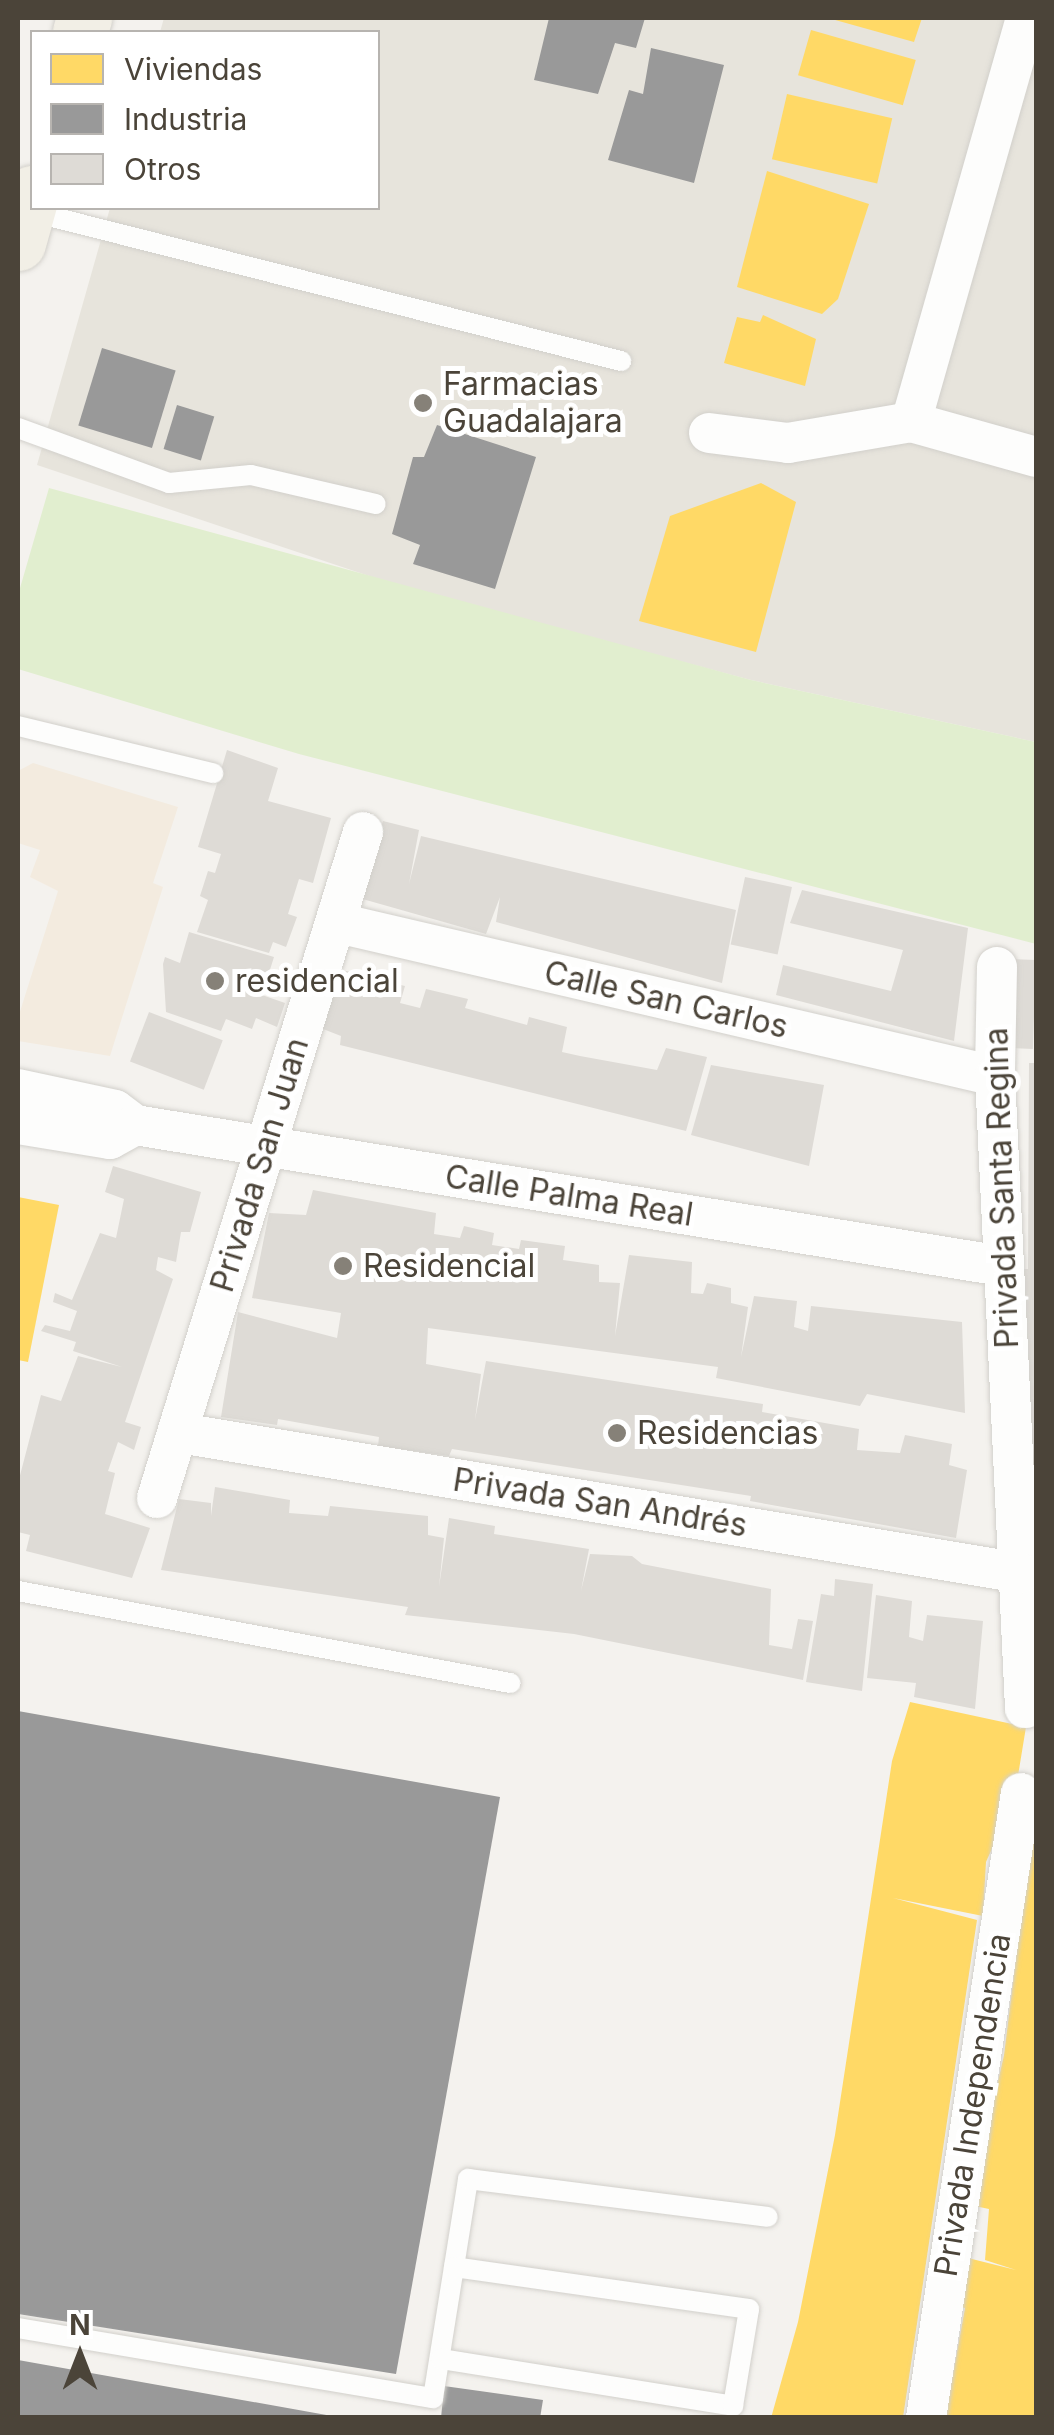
<!DOCTYPE html>
<meta charset="utf-8">
<style>
body{margin:0}
#map{position:relative;width:1054px;height:2435px;overflow:hidden;background:#f4f2ee;font-family:Inter,sans-serif}
div>[style]{position:absolute}
.residential>*{inset:0;background:#e7e4dc}
.commercial>*{inset:0;background:#f3ebdf}
.green>*{inset:0;background:#e1eecf}
.homes>*{inset:0;background:#ffd966;transform-origin:0 0}
.industry>*{inset:0;background:#999;transform-origin:0 0}
.building>*{inset:0;background:#dedbd6;transform-origin:0 0}
.roads{filter:drop-shadow(0 0 2px #d2d0cb) drop-shadow(0 0 2px #d2d0cb)}
.service>*{height:20px;margin:-10px;padding:0 10px;transform-origin:10px;border-radius:10px;background:#fdfdfc}
.minor>*{height:40px;margin:-20px;padding:0 20px;transform-origin:20px;border-radius:20px;background:#fdfdfc}
.primary>*{height:55px;margin:-27.5px;padding:0 27.5px;transform-origin:27.5px;border-radius:27.5px;background:#f2efe6}
.dots>*{width:28px;height:28px;translate:-50% -50%;box-sizing:border-box;border:5px solid #fff;border-radius:50%}
span{translate:-50% -50%;white-space:nowrap;text-align:center;line-height:1.15;-webkit-text-stroke:10px #fff;paint-order:stroke}
.poi-label{font-size:32px;color:#4b4439}
.left{translate:0 -50%;text-align:left}
.street-label{font-size:32px;color:#4b4439}
.frame{position:absolute;inset:0;border:20px solid #4b4439;pointer-events:none}
.legend{position:absolute;left:30px;top:30px;width:350px;height:180px;box-sizing:border-box;background:#fff;border:2px solid #b7b4b0;margin:0;padding:12px 18px;list-style:none;font-size:30px;color:#4b4439}
.legend li{display:flex;align-items:center;gap:20px;height:50px}
.legend b{width:50px;border:2px solid #b7b4b0}
.north{position:absolute;left:30px;top:2305px;width:100px;height:100px;-webkit-text-stroke:8px #fff;paint-order:stroke;rotate:0deg;font-size:28px;font-weight:700;line-height:40px;text-align:center;color:#4b4439}
.north::after{content:'';display:block;margin:auto;width:35px;height:45px;background:#4b4439;clip-path:polygon(50% 0,100% 100%,50% 72%,0 100%)}
</style>
<div id="map">
<div class="residential">
<i style="clip-path:polygon(164px 18px,1036px 18px,1036px 742px,751px 680px,405px 588px,37px 465px,110px 208px,378px 208px,378px 32px,160px 32px)"></i>
</div>
<div class="commercial">
<i style="clip-path:polygon(33px 763px,178px 807px,153px 883px,163px 887px,110px 1056px,18px 1041px,18px 1018px,58px 891px,30px 877px,40px 850px,18px 843px,18px 771px)"></i>
</div>
<div class="green">
<i style="clip-path:polygon(49px 488px,751px 680px,1036px 742px,1036px 944px,299px 754px,18px 669px,18px 595px)"></i>
</div>
<div class="homes">
<i style="clip-path:polygon(828px 18px,922px 18px,914px 42px)"></i>
<i style="left:811px;top:30px;width:109px;height:47px;rotate:16deg"></i>
<i style="left:787px;top:94px;width:108px;height:67px;rotate:13deg"></i>
<i style="clip-path:polygon(767px 171px,869px 204px,838px 299px,822px 314px,737px 287px)"></i>
<i style="clip-path:polygon(763px 315px,816px 339px,805px 386px,724px 363px,737px 317px,760px 322px)"></i>
<i style="clip-path:polygon(761px 483px,796px 502px,756px 652px,639px 621px,670px 516px)"></i>
<i style="clip-path:polygon(18px 1197px,59px 1205px,28px 1362px,18px 1360px)"></i>
<i style="clip-path:polygon(910px 1702px,1026px 1727px,1014px 1800px,986px 1862px,983px 1916px,893px 1898px,977px 1920px,903px 2418px,771px 2418px,798px 2322px,835px 2135px,892px 1761px)"></i>
<i style="clip-path:polygon(1036px 1796px,1036px 2418px,945px 2418px,965px 2308px,952px 2305px,968px 2258px,1016px 2270px,985px 2260px,989px 2209px,970px 2205px,1004px 2055px)"></i>
</div>
<div class="industry">
<i style="clip-path:polygon(549px 18px,645px 18px,636px 48px,615px 43px,598px 94px,534px 80px)"></i>
<i style="clip-path:polygon(651px 48px,724px 65px,694px 183px,608px 160px,629px 90px,643px 94px)"></i>
<i style="left:102px;top:348px;width:77px;height:81px;rotate:17deg"></i>
<i style="left:177px;top:405px;width:39px;height:46px;rotate:17deg"></i>
<i style="clip-path:polygon(437px 425px,536px 457px,495px 589px,413px 564px,420px 545px,392px 534px,413px 457px,424px 457px)"></i>
<i style="clip-path:polygon(18px 1711px,500px 1797px,396px 2374px,18px 2314px)"></i>
<i style="clip-path:polygon(18px 2360px,332px 2416px,332px 2418px,18px 2418px)"></i>
<i style="clip-path:polygon(444px 2386px,543px 2400px,540px 2418px,441px 2418px)"></i>
</div>
<div class="building">
<i style="clip-path:polygon(227px 750px,278px 768px,268px 801px,331px 818px,313px 883px,299px 879px,288px 914px,297px 917px,286px 947px,273px 942px,269px 953px,197px 932px,208px 900px,200px 896px,208px 871px,215px 873px,221px 854px,198px 847px)"></i>
<i style="clip-path:polygon(383px 821px,419px 830px,409px 884px,421px 836px,736px 910px,722px 983px,496px 922px,500px 897px,486px 934px,359px 898px)"></i>
<i style="left:745px;top:877px;width:48px;height:69px;rotate:12deg"></i>
<i style="clip-path:polygon(802px 890px,968px 928px,954px 1041px,776px 995px,783px 965px,891px 991px,903px 950px,790px 923px)"></i>
<i style="clip-path:polygon(189px 932px,274px 957px,262px 995px,285px 1003px,277px 1027px,256px 1018px,252px 1029px,226px 1019px,221px 1031px,166px 1012px,163px 964px,165px 957px,180px 963px)"></i>
<i style="left:1009px;top:959px;width:27px;height:89px;rotate:2deg"></i>
<i style="clip-path:polygon(336px 969px,372px 976px,371px 985px,380px 980px,405px 986px,400px 1003px,420px 1008px,426px 989px,468px 999px,465px 1008px,527px 1025px,529px 1017px,567px 1027px,562px 1052px,580px 1056px,657px 1070px,666px 1048px,707px 1057px,686px 1131px,340px 1045px,341px 1036px,323px 1029px)"></i>
<i style="left:149px;top:1012px;width:79px;height:53px;rotate:21deg"></i>
<i style="clip-path:polygon(1029px 1063px,1036px 1063px,1034px 1513px,1011px 1269px,1028px 1269px)"></i>
<i style="clip-path:polygon(711px 1065px,824px 1085px,809px 1166px,691px 1135px)"></i>
<i style="clip-path:polygon(113px 1166px,201px 1192px,190px 1232px,181px 1232px,176px 1262px,158px 1257px,156px 1270px,173px 1279px,125px 1422px,141px 1427px,134px 1450px,118px 1442px,108px 1471px,115px 1473px,105px 1514px,150px 1528px,132px 1578px,26px 1551px,30px 1535px,18px 1532px,18px 1483px,41px 1395px,61px 1401px,78px 1356px,122px 1367px,73px 1351px,76px 1342px,41px 1331px,45px 1325px,70px 1331px,77px 1311px,53px 1302px,55px 1293px,72px 1300px,100px 1233px,116px 1238px,124px 1199px,105px 1192px)"></i>
<i style="clip-path:polygon(313px 1190px,436px 1213px,434px 1234px,460px 1238px,464px 1226px,494px 1233px,492px 1245px,519px 1249px,521px 1240px,565px 1246px,563px 1260px,599px 1265px,599px 1282px,620px 1283px,615px 1336px,629px 1255px,692px 1262px,691px 1293px,703px 1294px,707px 1283px,731px 1288px,731px 1303px,748px 1307px,741px 1357px,754px 1296px,797px 1301px,794px 1327px,808px 1331px,811px 1306px,962px 1322px,965px 1413px,867px 1394px,860px 1406px,716px 1378px,718px 1367px,428px 1328px,426px 1364px,481px 1374px,475px 1420px,486px 1361px,763px 1404px,762px 1412px,859px 1429px,857px 1450px,900px 1453px,905px 1435px,952px 1444px,949px 1465px,967px 1470px,956px 1538px,750px 1501px,751px 1496px,452px 1449px,449px 1456px,378px 1446px,379px 1437px,278px 1419px,277px 1425px,221px 1417px,238px 1312px,337px 1338px,341px 1313px,252px 1298px,269px 1213px,306px 1215px)"></i>
<i style="clip-path:polygon(215px 1487px,290px 1500px,289px 1513px,328px 1516px,330px 1506px,428px 1516px,428px 1535px,444px 1538px,439px 1587px,449px 1518px,495px 1526px,494px 1534px,589px 1549px,581px 1591px,590px 1554px,632px 1556px,642px 1564px,771px 1589px,769px 1645px,792px 1649px,798px 1619px,813px 1621px,803px 1680px,574px 1634px,405px 1615px,408px 1607px,161px 1570px,179px 1499px,211px 1503px,211px 1516px)"></i>
<i style="clip-path:polygon(835px 1579px,873px 1584px,862px 1691px,806px 1682px,821px 1594px,834px 1596px)"></i>
<i style="clip-path:polygon(876px 1595px,912px 1601px,909px 1637px,923px 1641px,927px 1615px,983px 1621px,975px 1709px,914px 1697px,916px 1683px,867px 1678px)"></i>
</div>
<div class="roads">
<div class="service">
<i style="left:29px;top:211px;width:611px;rotate:14.22deg"></i>
<i style="left:18px;top:428px;width:161px;rotate:20deg"></i>
<i style="left:169px;top:483px;width:82px;rotate:-5.6deg"></i>
<i style="left:251px;top:475px;width:128px;rotate:13.1deg"></i>
<i style="left:18px;top:726px;width:201px;rotate:13.6deg"></i>
<i style="left:18px;top:1591px;width:501px;rotate:10.59deg"></i>
<i style="left:18px;top:2328px;width:421px;rotate:9.6deg"></i>
<i style="left:433px;top:2398px;width:222px;rotate:-80.9deg"></i>
<i style="left:468px;top:2179px;width:302px;rotate:7.2deg"></i>
<i style="left:441px;top:2359px;width:296px;rotate:9.1deg"></i>
<i style="left:733px;top:2406px;width:98px;rotate:-80.6deg"></i>
<i style="left:749px;top:2309px;width:298px;rotate:-171.9deg"></i>
</div>
<div class="minor">
<i style="left:911px;top:422px;width:420px;rotate:-74.1deg"></i>
<i style="left:709px;top:433px;width:80px;rotate:7.2deg"></i>
<i style="left:788px;top:443px;width:125px;rotate:-9.7deg"></i>
<i style="left:911px;top:422px;width:130px;rotate:15.6deg"></i>
<i style="left:338px;top:923px;width:675px;rotate:13.11deg"></i>
<i style="left:997px;top:967px;width:109px;rotate:91.1deg"></i>
<i style="left:995px;top:1076px;width:633px;rotate:87.28deg"></i>
<i style="left:18px;top:1089px;width:99px;rotate:12.2deg"></i>
<i style="left:115px;top:1110px;width:25px;rotate:37deg"></i>
<i style="left:135px;top:1125px;width:878px;rotate:9.24deg"></i>
<i style="left:18px;top:1124px;width:93px;rotate:9.3deg"></i>
<i style="left:110px;top:1139px;width:29px;rotate:-29deg"></i>
<i style="left:180px;top:1433px;width:852px;rotate:9.46deg"></i>
<i style="left:157px;top:1498px;width:697px;rotate:-72.81deg"></i>
<i style="left:926px;top:2418px;width:632px;rotate:-81.36deg"></i>
</div>
<div class="primary">
<i style="left:80px;top:32px;width:15px;rotate:-74deg"></i>
<i style="left:18px;top:243px;width:52px;rotate:-74.4deg"></i>
</div>
</div>
<div class="dots">
<i style="left:423px;top:403px;background:#868178"></i>
<i style="left:215px;top:981px;background:#868178"></i>
<i style="left:343px;top:1266px;background:#868178"></i>
<i style="left:617px;top:1433px;background:#868178"></i>
</div>
<div class="poi-label">
<span class="left" style="left:443px;top:403px">Farmacias<br>Guadalajara</span>
<span class="left" style="left:235px;top:981px">residencial</span>
<span class="left" style="left:363px;top:1266px">Residencial</span>
<span class="left" style="left:637px;top:1433px">Residencias</span>
</div>
<div class="street-label">
<span style="left:666px;top:1000px;rotate:13deg">Calle San Carlos</span>
<span style="left:260px;top:1165px;rotate:-73deg">Privada San Juan</span>
<span style="left:1002px;top:1188px;rotate:-92deg">Privada Santa Regina</span>
<span style="left:569px;top:1196px;rotate:9deg">Calle Palma Real</span>
<span style="left:600px;top:1503px;rotate:9deg">Privada San Andrés</span>
<span style="left:973px;top:2105px;rotate:-81deg">Privada Independencia</span>
</div>
<div class="frame"></div>
<ul class="legend">
<li><b style="height:28px;background:#ffd966"></b>Viviendas</li>
<li><b style="height:28px;background:#999"></b>Industria</li>
<li><b style="height:28px;background:#dedbd6"></b>Otros</li>
</ul>
<div class="north">N</div>
</div>
